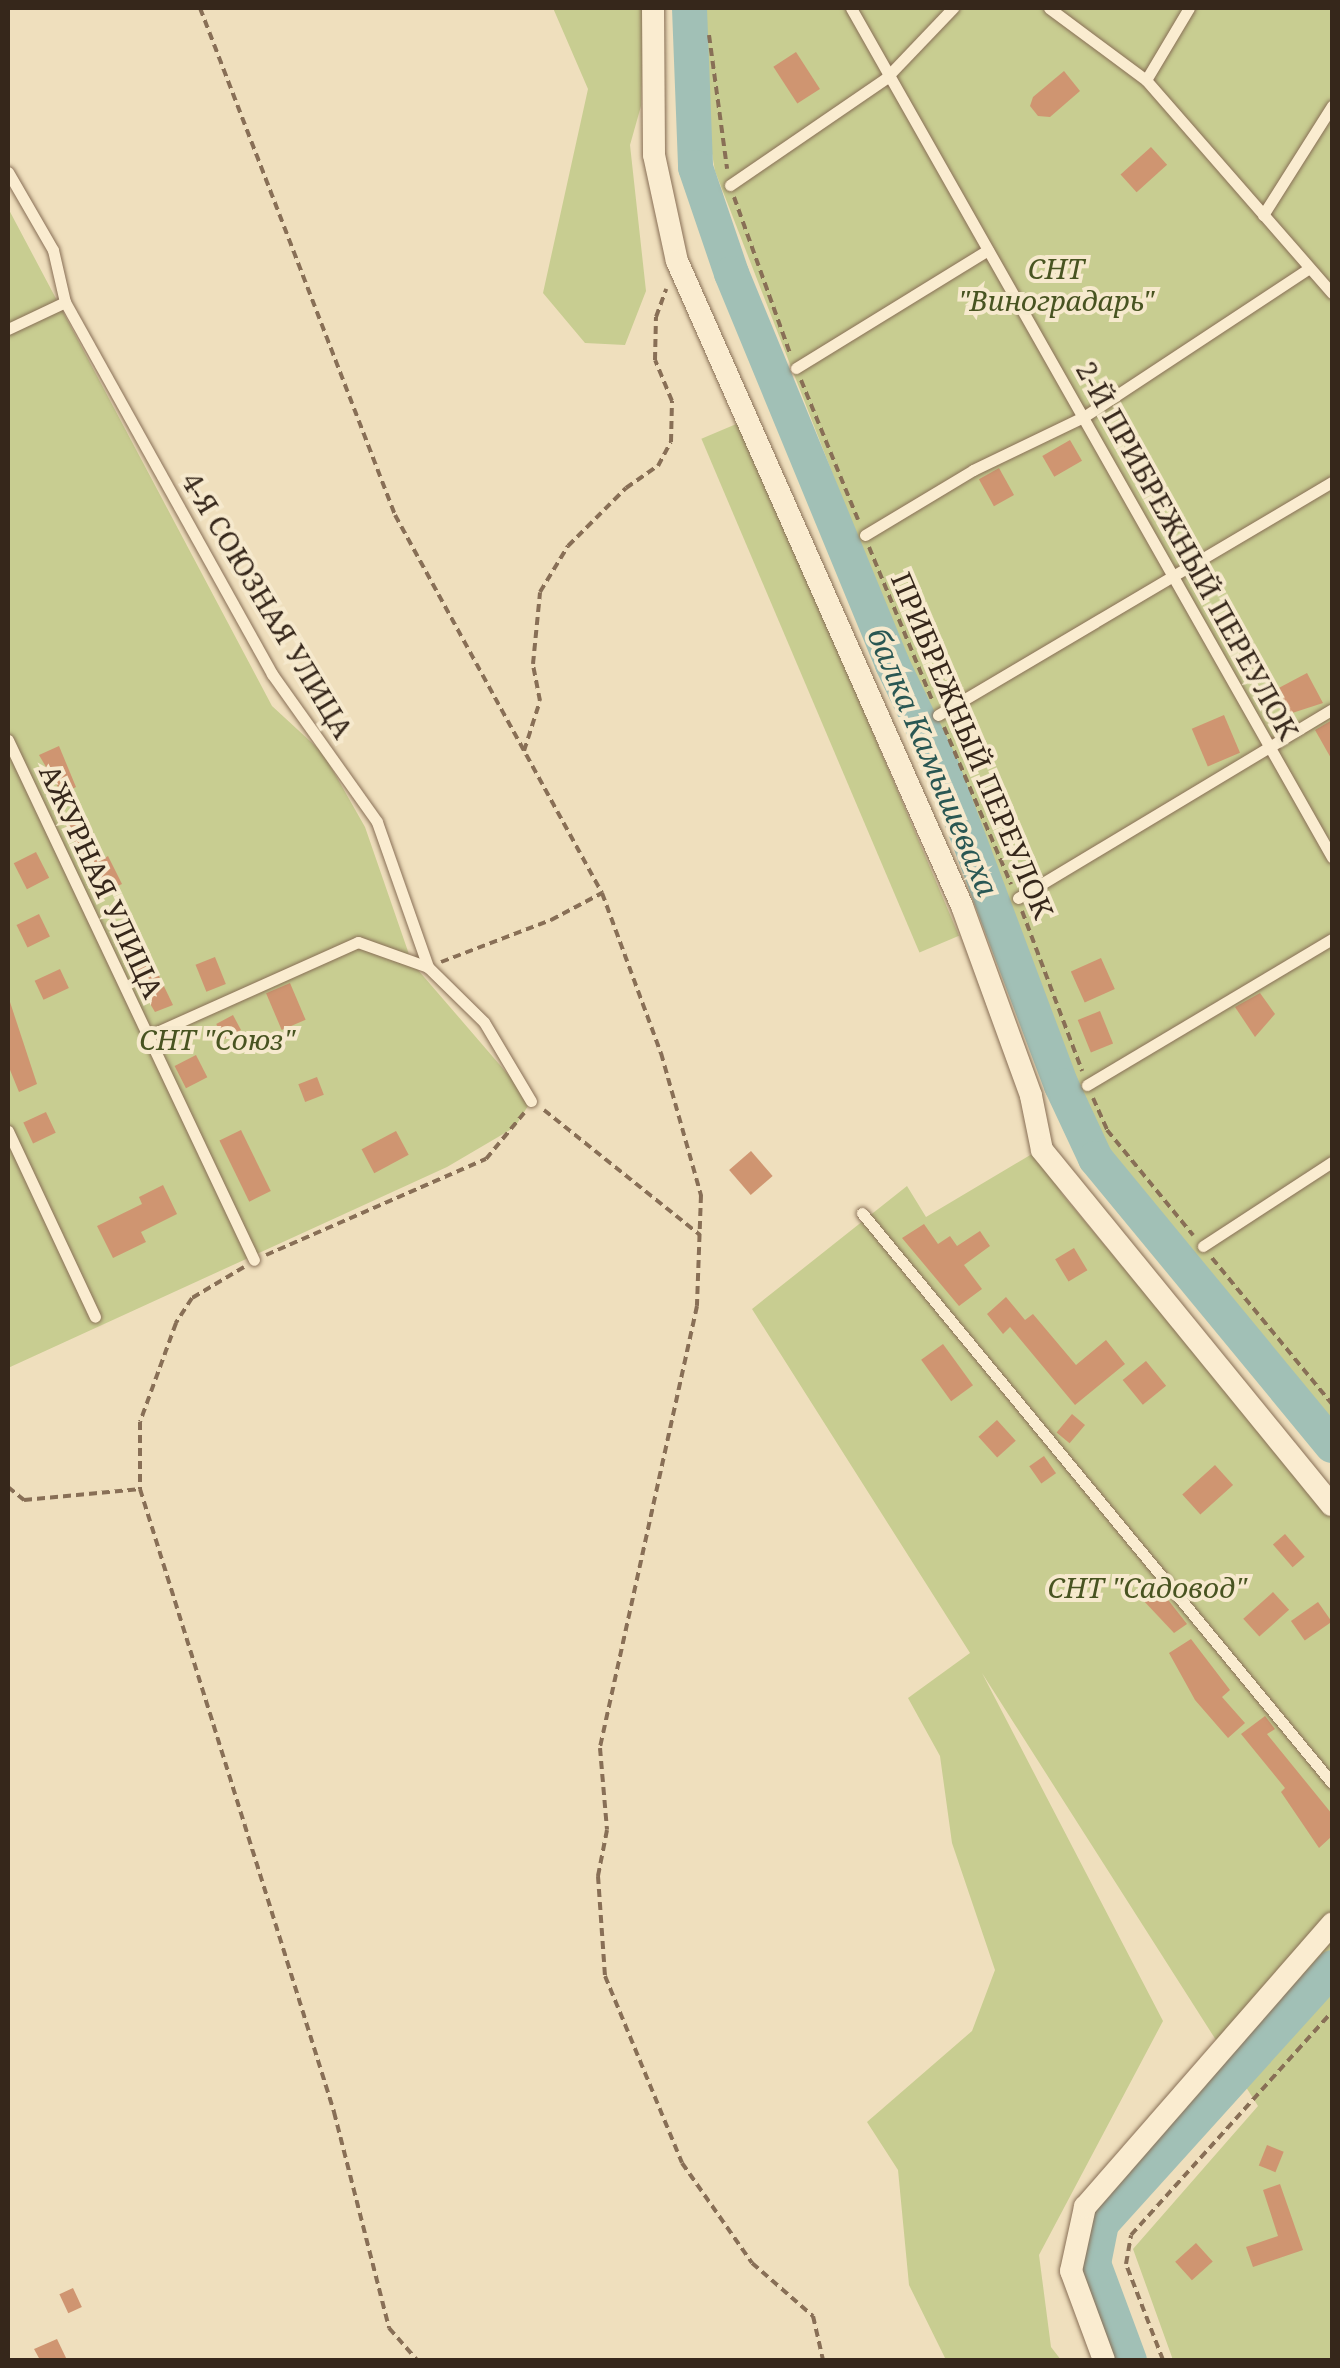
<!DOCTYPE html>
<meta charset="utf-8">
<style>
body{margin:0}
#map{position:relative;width:1340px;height:2368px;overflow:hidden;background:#efdfbd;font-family:"Noto Serif",serif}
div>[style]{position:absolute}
.green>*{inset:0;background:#c8cd91;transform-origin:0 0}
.river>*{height:35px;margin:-17.5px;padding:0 17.5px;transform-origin:17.5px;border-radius:17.5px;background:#a1c0b6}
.building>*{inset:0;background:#cf9571;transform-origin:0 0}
.path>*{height:4px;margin-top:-2px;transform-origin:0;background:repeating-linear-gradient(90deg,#886f56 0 8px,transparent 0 13px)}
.roads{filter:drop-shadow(0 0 2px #886f56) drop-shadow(0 0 2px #886f56)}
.lane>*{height:11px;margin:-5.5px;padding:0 5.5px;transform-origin:5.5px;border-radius:5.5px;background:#faecd0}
.street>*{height:22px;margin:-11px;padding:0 11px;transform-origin:11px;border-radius:11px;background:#faecd0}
span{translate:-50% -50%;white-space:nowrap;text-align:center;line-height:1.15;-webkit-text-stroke:8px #f6e9cd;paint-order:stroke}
.park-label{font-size:28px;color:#485421;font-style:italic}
.street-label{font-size:28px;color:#36271b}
.water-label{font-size:30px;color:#295753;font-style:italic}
.frame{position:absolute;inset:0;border:10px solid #36271b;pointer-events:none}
</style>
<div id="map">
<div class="green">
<i style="clip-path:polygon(553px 8px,644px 8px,641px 106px,630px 145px,646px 291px,625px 345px,585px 343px,543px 293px,588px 89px)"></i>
<i style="clip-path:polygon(704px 8px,1332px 8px,1332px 1446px,1107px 1151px,1068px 1080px,715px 171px,705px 113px)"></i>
<i style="clip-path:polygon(8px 208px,272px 706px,323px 753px,365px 827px,412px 963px,531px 1101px,515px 1127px,447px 1167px,8px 1368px)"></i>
<i style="left:741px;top:422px;width:558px;height:43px;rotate:67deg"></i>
<i style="clip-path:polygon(1037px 1151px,1062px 1194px,1332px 1518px,1332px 2360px,1173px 2360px,1133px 2249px,1258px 2106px,982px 1673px,1163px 2021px,1039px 2255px,1051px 2347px,1061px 2360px,946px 2360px,909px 2285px,898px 2170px,867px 2122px,972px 2031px,995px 1970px,952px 1843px,940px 1756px,908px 1698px,970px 1653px,752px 1309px,907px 1186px,926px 1217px)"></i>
</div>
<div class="river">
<i style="left:689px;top:8px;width:159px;rotate:87.8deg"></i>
<i style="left:695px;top:167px;width:112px;rotate:71.2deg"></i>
<i style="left:731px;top:273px;width:423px;rotate:67.6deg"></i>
<i style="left:892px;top:664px;width:113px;rotate:64.3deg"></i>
<i style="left:941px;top:766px;width:341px;rotate:69.4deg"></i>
<i style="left:1061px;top:1085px;width:81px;rotate:65deg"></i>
<i style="left:1095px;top:1158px;width:372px;rotate:50.5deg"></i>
<i style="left:1129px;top:2360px;width:103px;rotate:-110.4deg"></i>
<i style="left:1093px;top:2263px;width:41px;rotate:-78.7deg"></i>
<i style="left:1101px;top:2223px;width:345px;rotate:-47.9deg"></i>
</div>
<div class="building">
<i style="left:796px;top:52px;width:44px;height:27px;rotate:57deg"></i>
<i style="clip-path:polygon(1064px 71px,1080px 91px,1050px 117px,1038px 116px,1030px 106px,1033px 97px)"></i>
<i style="left:1151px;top:147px;width:24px;height:41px;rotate:48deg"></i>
<i style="left:1070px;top:440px;width:24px;height:32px;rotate:60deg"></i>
<i style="left:999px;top:468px;width:31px;height:23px;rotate:61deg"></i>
<i style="clip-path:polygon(1307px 673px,1323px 703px,1286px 715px,1273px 691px)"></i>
<i style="left:1224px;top:715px;width:41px;height:35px;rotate:67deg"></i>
<i style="clip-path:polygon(1332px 720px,1332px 760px,1315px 730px)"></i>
<i style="clip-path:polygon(59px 746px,76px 787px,62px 794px,39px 755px)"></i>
<i style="clip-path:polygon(80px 819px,100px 861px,108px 856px,122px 884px,103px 893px,66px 826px)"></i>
<i style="left:36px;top:852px;width:29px;height:25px;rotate:63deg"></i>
<i style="left:39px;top:914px;width:25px;height:25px;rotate:64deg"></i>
<i style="clip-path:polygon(146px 949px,173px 1005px,155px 1012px,124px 960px)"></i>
<i style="left:215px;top:957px;width:29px;height:21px;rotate:68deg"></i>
<i style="left:1101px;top:958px;width:34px;height:33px;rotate:66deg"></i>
<i style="left:60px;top:969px;width:21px;height:28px;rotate:65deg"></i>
<i style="left:290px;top:983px;width:40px;height:26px;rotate:67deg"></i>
<i style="clip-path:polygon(1260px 993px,1275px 1014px,1255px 1037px,1235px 1007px)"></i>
<i style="clip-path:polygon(8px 996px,37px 1084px,19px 1092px,8px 1065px)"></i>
<i style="left:1100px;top:1011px;width:35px;height:24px;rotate:68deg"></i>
<i style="left:233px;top:1015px;width:17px;height:19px;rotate:62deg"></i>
<i style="left:196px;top:1055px;width:25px;height:24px;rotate:63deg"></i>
<i style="left:317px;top:1077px;width:19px;height:20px;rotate:69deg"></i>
<i style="left:46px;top:1112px;width:23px;height:25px;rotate:65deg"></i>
<i style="left:241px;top:1130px;width:68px;height:24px;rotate:64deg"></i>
<i style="left:396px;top:1131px;width:27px;height:39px;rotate:62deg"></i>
<i style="left:751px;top:1151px;width:33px;height:29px;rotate:49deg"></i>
<i style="clip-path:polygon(163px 1185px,177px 1214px,141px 1232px,146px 1242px,113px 1258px,97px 1226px,142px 1204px,139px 1197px)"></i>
<i style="clip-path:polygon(924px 1224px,938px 1244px,950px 1236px,957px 1246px,980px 1231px,990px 1246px,964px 1265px,982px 1289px,959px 1306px,902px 1238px)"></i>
<i style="left:1074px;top:1248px;width:26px;height:22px;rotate:59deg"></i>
<i style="clip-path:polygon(1006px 1297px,1025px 1320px,1033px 1314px,1076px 1365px,1106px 1340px,1125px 1364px,1075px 1405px,1010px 1327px,1003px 1334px,987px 1314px)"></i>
<i style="left:943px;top:1344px;width:51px;height:27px;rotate:54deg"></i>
<i style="left:1146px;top:1361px;width:32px;height:30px;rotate:51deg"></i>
<i style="left:1072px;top:1414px;width:17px;height:24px;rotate:40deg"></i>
<i style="left:997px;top:1420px;width:28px;height:25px;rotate:48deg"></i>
<i style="left:1044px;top:1456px;width:21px;height:18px;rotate:55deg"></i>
<i style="left:1215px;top:1465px;width:27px;height:44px;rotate:48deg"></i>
<i style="left:1285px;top:1534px;width:30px;height:16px;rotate:49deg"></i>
<i style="clip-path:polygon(1158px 1587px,1187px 1624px,1174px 1633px,1142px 1599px)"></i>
<i style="left:1273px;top:1592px;width:24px;height:40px;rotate:48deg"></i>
<i style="left:1318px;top:1602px;width:24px;height:33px;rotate:55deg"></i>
<i style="clip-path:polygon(1191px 1639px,1230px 1690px,1222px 1697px,1245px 1723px,1228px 1738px,1195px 1700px,1169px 1653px)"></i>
<i style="clip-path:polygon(1265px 1716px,1275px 1729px,1267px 1734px,1332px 1814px,1332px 1836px,1319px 1848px,1281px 1792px,1285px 1788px,1241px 1734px)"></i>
<i style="left:1267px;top:2145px;width:18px;height:22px;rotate:22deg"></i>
<i style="clip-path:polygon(1280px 2184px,1303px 2250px,1253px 2267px,1246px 2247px,1278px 2236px,1263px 2190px)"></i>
<i style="left:1196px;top:2243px;width:25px;height:28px;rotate:48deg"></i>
<i style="left:73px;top:2288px;width:21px;height:15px;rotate:65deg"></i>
<i style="clip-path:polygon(57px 2339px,67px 2360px,40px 2360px,34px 2349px)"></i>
</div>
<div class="path">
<i style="left:200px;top:8px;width:543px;rotate:68.96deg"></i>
<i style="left:395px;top:515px;width:431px;rotate:61.3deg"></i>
<i style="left:602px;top:893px;width:171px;rotate:69.8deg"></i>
<i style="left:661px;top:1053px;width:148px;rotate:74.3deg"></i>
<i style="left:701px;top:1195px;width:111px;rotate:92.1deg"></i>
<i style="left:697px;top:1306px;width:453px;rotate:102.4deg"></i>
<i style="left:600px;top:1748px;width:82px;rotate:85.1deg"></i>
<i style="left:607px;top:1830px;width:47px;rotate:101.1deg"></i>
<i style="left:598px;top:1876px;width:100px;rotate:86deg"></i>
<i style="left:605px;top:1976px;width:202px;rotate:67.6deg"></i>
<i style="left:682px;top:2163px;width:122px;rotate:55deg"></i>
<i style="left:752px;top:2263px;width:81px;rotate:41deg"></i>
<i style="left:813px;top:2316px;width:45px;rotate:77.2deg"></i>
<i style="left:709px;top:35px;width:135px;rotate:82.3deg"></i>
<i style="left:734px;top:197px;width:166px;rotate:70.3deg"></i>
<i style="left:801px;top:380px;width:151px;rotate:67.8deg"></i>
<i style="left:869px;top:547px;width:165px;rotate:67.6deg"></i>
<i style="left:944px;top:727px;width:171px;rotate:66.9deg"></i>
<i style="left:524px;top:751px;width:52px;rotate:-72.3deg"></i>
<i style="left:540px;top:701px;width:38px;rotate:-101deg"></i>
<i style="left:533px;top:664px;width:72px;rotate:-84.4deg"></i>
<i style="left:540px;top:592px;width:54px;rotate:-58.7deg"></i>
<i style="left:568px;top:546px;width:82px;rotate:-45deg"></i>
<i style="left:626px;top:488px;width:39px;rotate:-35deg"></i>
<i style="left:658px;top:466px;width:27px;rotate:-62deg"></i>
<i style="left:671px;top:442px;width:41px;rotate:-88.6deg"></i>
<i style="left:672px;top:401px;width:44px;rotate:-112.5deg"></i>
<i style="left:655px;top:360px;width:43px;rotate:-88.7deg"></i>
<i style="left:656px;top:317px;width:30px;rotate:-70deg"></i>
<i style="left:1022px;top:911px;width:171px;rotate:69.4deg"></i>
<i style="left:441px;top:962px;width:118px;rotate:-20.9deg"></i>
<i style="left:551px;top:920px;width:58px;rotate:-27.9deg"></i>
<i style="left:1093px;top:1098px;width:35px;rotate:66deg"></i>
<i style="left:1107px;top:1130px;width:136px;rotate:50.7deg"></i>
<i style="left:544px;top:1110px;width:200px;rotate:38.7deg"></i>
<i style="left:266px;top:1255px;width:240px;rotate:-23.6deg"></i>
<i style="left:486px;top:1159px;width:60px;rotate:-50.4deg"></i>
<i style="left:1212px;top:1258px;width:189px;rotate:50.6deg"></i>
<i style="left:244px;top:1267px;width:61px;rotate:149.2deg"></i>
<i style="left:192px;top:1298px;width:30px;rotate:123deg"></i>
<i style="left:176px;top:1323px;width:105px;rotate:110deg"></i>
<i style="left:140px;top:1422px;width:67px;rotate:90deg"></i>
<i style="left:140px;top:1489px;width:653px;rotate:72.7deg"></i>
<i style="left:334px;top:2112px;width:223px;rotate:75.7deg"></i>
<i style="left:389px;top:2328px;width:43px;rotate:48.8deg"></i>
<i style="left:8px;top:1487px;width:21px;rotate:39deg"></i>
<i style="left:24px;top:1500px;width:117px;rotate:-5.4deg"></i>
<i style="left:1163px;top:2360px;width:103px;rotate:-111.1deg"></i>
<i style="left:1126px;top:2264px;width:29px;rotate:-80deg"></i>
<i style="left:1131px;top:2235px;width:300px;rotate:-48deg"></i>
</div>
<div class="roads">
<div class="lane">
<i style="left:851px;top:8px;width:976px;rotate:60.47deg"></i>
<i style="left:1049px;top:8px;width:121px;rotate:36.6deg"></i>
<i style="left:1146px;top:80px;width:283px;rotate:48.9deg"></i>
<i style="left:1146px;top:80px;width:84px;rotate:-59.2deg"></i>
<i style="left:8px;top:172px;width:90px;rotate:60deg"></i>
<i style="left:53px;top:250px;width:53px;rotate:77deg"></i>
<i style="left:65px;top:302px;width:426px;rotate:60.9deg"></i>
<i style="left:272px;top:674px;width:181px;rotate:54.6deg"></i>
<i style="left:377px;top:822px;width:154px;rotate:70.6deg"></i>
<i style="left:428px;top:967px;width:78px;rotate:44.5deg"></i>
<i style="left:484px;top:1022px;width:92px;rotate:59.3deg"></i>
<i style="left:730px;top:185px;width:189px;rotate:-34.4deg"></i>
<i style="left:886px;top:78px;width:97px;rotate:-46.3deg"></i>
<i style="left:1263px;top:215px;width:129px;rotate:-57.7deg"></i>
<i style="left:8px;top:329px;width:63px;rotate:-25.3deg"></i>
<i style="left:796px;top:368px;width:225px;rotate:-31.6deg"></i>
<i style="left:865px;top:535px;width:126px;rotate:-31deg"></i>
<i style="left:973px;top:470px;width:124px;rotate:-25.7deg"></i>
<i style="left:1085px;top:416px;width:267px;rotate:-33.4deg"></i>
<i style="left:938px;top:715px;width:458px;rotate:-30.6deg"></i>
<i style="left:8px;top:740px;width:575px;rotate:64.68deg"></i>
<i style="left:1018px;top:898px;width:366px;rotate:-31deg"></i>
<i style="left:148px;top:1036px;width:230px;rotate:-24.1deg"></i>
<i style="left:358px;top:942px;width:74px;rotate:19.7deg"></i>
<i style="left:1087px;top:1085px;width:285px;rotate:-30.8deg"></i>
<i style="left:8px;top:1131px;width:205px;rotate:64.9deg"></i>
<i style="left:862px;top:1213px;width:739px;rotate:50.49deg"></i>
<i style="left:1203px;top:1246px;width:154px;rotate:-33.1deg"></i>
</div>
<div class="street">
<i style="left:653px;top:8px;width:147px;rotate:89.6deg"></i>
<i style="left:654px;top:155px;width:108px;rotate:77.8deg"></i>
<i style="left:677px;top:261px;width:705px;rotate:66.16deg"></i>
<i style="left:962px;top:906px;width:202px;rotate:70deg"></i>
<i style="left:1031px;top:1096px;width:55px;rotate:78.5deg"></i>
<i style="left:1042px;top:1150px;width:458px;rotate:50.8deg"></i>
<i style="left:1104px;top:2360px;width:95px;rotate:-110.3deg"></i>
<i style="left:1071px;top:2271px;width:66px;rotate:-77.7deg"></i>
<i style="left:1085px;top:2207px;width:376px;rotate:-48.9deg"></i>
</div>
</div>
<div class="park-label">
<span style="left:1056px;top:284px">СНТ<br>"Виноградарь"</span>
<span style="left:217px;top:1039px">СНТ "Союз"</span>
<span style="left:1147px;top:1587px">СНТ "Садовод"</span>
</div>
<div class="street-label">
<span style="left:1188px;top:550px;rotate:61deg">2-Й ПРИБРЕЖНЫЙ ПЕРЕУЛОК</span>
<span style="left:268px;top:605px;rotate:59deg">4-Я СОЮЗНАЯ УЛИЦА</span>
<span style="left:973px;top:745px;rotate:67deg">ПРИБРЕЖНЫЙ ПЕРЕУЛОК</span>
<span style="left:102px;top:881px;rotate:65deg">АЖУРНАЯ УЛИЦА</span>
</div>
<div class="water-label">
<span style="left:933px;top:762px;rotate:67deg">балка Камышеваха</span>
</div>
<div class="frame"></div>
</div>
